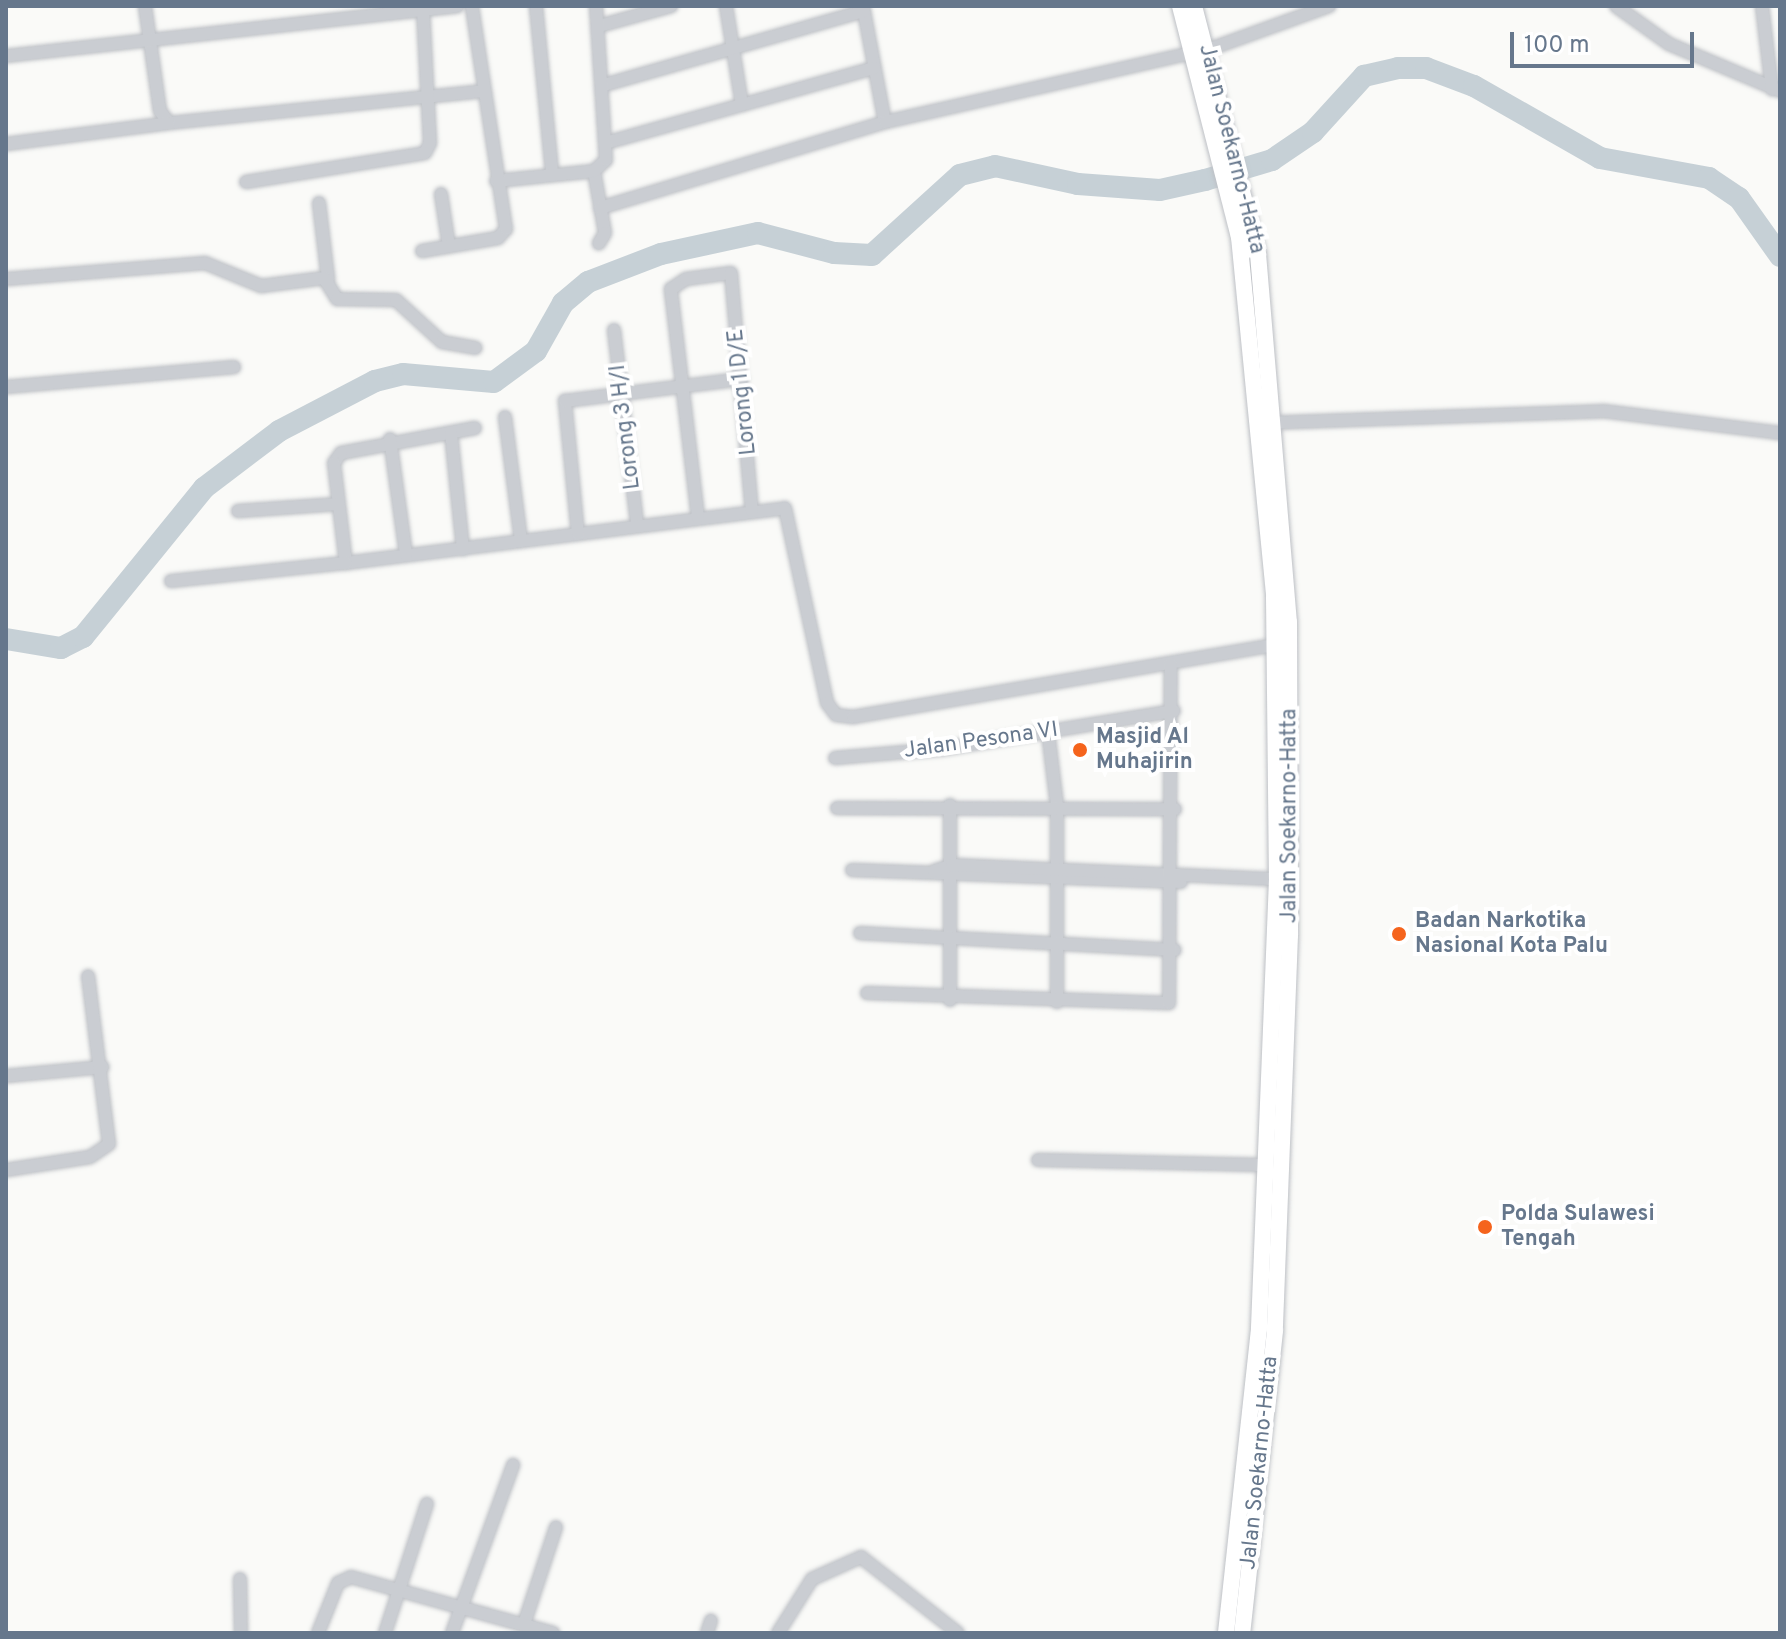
<!DOCTYPE html>
<style>
body{margin:0}
#map{position:relative;width:1786px;height:1639px;overflow:hidden;background:#fafaf8;font-family:Overpass,sans-serif}
div>[style]{position:absolute}
.river>*{height:22px;margin:-11px;padding:0 11px;transform-origin:11px;border-radius:11px;background:#c6d0d6}
.roads{filter:drop-shadow(0 0 2px #bdc0c5) drop-shadow(0 0 2px #bdc0c5)}
.minor>*{height:12px;margin:-6px;padding:0 6px;transform-origin:6px;border-radius:6px;background:#cacdd2}
.major>*{height:16px;margin:-8px;padding:0 8px;transform-origin:8px;border-radius:8px;background:#fff}
.dots>*{width:22px;height:22px;translate:-50% -50%;box-sizing:border-box;border:4px solid #fff;border-radius:50%}
span{translate:-50% -50%;white-space:nowrap;text-align:center;line-height:1.15;-webkit-text-stroke:8px #fff;paint-order:stroke}
.street-label{font-size:22px;color:#66778c}
.poi-label{font-size:22px;color:#66778c;font-weight:700}
.left{translate:0 -50%;text-align:left}
.frame{position:absolute;inset:0;border:8px solid #66778c;pointer-events:none}
.scale{position:absolute;left:1510px;top:32px;width:184px;height:36px;box-sizing:border-box;border:4px solid #66778c;border-top:0;padding-left:10px;font-size:24px;line-height:28px;white-space:nowrap;color:#66778c;-webkit-text-stroke:6px #fff;paint-order:stroke}
</style>
<div id="map">
<div class="river">
<i style="left:6px;top:639px;width:56px;rotate:9.3deg"></i>
<i style="left:61px;top:648px;width:25px;rotate:-27deg"></i>
<i style="left:83px;top:637px;width:192px;rotate:-50.9deg"></i>
<i style="left:204px;top:488px;width:94px;rotate:-37.2deg"></i>
<i style="left:279px;top:431px;width:108px;rotate:-27.5deg"></i>
<i style="left:375px;top:381px;width:29px;rotate:-14deg"></i>
<i style="left:403px;top:374px;width:91px;rotate:5deg"></i>
<i style="left:494px;top:382px;width:52px;rotate:-36.4deg"></i>
<i style="left:536px;top:351px;width:55px;rotate:-60.6deg"></i>
<i style="left:563px;top:303px;width:33px;rotate:-40deg"></i>
<i style="left:588px;top:282px;width:78px;rotate:-21deg"></i>
<i style="left:661px;top:254px;width:99px;rotate:-12.2deg"></i>
<i style="left:758px;top:233px;width:79px;rotate:14.7deg"></i>
<i style="left:834px;top:253px;width:38px;rotate:3deg"></i>
<i style="left:872px;top:255px;width:119px;rotate:-42.3deg"></i>
<i style="left:960px;top:175px;width:36px;rotate:-14deg"></i>
<i style="left:995px;top:166px;width:85px;rotate:12.2deg"></i>
<i style="left:1078px;top:184px;width:82px;rotate:4.2deg"></i>
<i style="left:1160px;top:190px;width:46px;rotate:-12.5deg"></i>
<i style="left:1205px;top:180px;width:70px;rotate:-16.6deg"></i>
<i style="left:1272px;top:160px;width:50px;rotate:-34.3deg"></i>
<i style="left:1313px;top:132px;width:76px;rotate:-47.7deg"></i>
<i style="left:1364px;top:76px;width:35px;rotate:-13deg"></i>
<i style="left:1398px;top:68px;width:28px"></i>
<i style="left:1426px;top:68px;width:51px;rotate:20.6deg"></i>
<i style="left:1474px;top:86px;width:145px;rotate:29.7deg"></i>
<i style="left:1600px;top:158px;width:111px;rotate:10.4deg"></i>
<i style="left:1709px;top:178px;width:36px;rotate:34deg"></i>
<i style="left:1739px;top:198px;width:71px;rotate:54.7deg"></i>
</div>
<div class="roads">
<div class="minor">
<i style="left:145px;top:6px;width:106px;rotate:81.9deg"></i>
<i style="left:160px;top:111px;width:15px;rotate:53deg"></i>
<i style="left:169px;top:123px;width:317px;rotate:-5.8deg"></i>
<i style="left:536px;top:6px;width:167px;rotate:84.5deg"></i>
<i style="left:726px;top:6px;width:100px;rotate:80.8deg"></i>
<i style="left:863px;top:6px;width:118px;rotate:79.3deg"></i>
<i style="left:1616px;top:6px;width:65px;rotate:35.6deg"></i>
<i style="left:1669px;top:44px;width:121px;rotate:22.9deg"></i>
<i style="left:1762px;top:6px;width:84px;rotate:83.1deg"></i>
<i style="left:599px;top:26px;width:75px;rotate:-15.5deg"></i>
<i style="left:1207px;top:50px;width:130px;rotate:-19.8deg"></i>
<i style="left:6px;top:56px;width:454px;rotate:-6.3deg"></i>
<i style="left:604px;top:85px;width:270px;rotate:-15.9deg"></i>
<i style="left:609px;top:142px;width:275px;rotate:-15.6deg"></i>
<i style="left:6px;top:144px;width:164px;rotate:-7.3deg"></i>
<i style="left:594px;top:171px;width:63px;rotate:79.9deg"></i>
<i style="left:605px;top:233px;width:12px;rotate:121deg"></i>
<i style="left:496px;top:181px;width:99px;rotate:-5.8deg"></i>
<i style="left:594px;top:171px;width:16px;rotate:-43deg"></i>
<i style="left:606px;top:160px;width:154px;rotate:-93.7deg"></i>
<i style="left:246px;top:182px;width:181px;rotate:-9.2deg"></i>
<i style="left:425px;top:153px;width:11px;rotate:-63deg"></i>
<i style="left:430px;top:143px;width:132px;rotate:-93deg"></i>
<i style="left:441px;top:194px;width:53px;rotate:81.3deg"></i>
<i style="left:319px;top:203px;width:77px;rotate:83.2deg"></i>
<i style="left:600px;top:208px;width:298px;rotate:-16.8deg"></i>
<i style="left:885px;top:122px;width:318px;rotate:-12.7deg"></i>
<i style="left:422px;top:251px;width:77px;rotate:-9.7deg"></i>
<i style="left:498px;top:238px;width:12px;rotate:-48deg"></i>
<i style="left:506px;top:229px;width:226px;rotate:-98.7deg"></i>
<i style="left:6px;top:279px;width:200px;rotate:-4.6deg"></i>
<i style="left:205px;top:263px;width:61px;rotate:22.3deg"></i>
<i style="left:261px;top:286px;width:64px;rotate:-7.2deg"></i>
<i style="left:324px;top:278px;width:25px;rotate:58deg"></i>
<i style="left:337px;top:299px;width:59px;rotate:1deg"></i>
<i style="left:396px;top:300px;width:62px;rotate:42.4deg"></i>
<i style="left:442px;top:342px;width:34px;rotate:10deg"></i>
<i style="left:614px;top:330px;width:195px;rotate:83.2deg"></i>
<i style="left:6px;top:387px;width:229px;rotate:-5deg"></i>
<i style="left:505px;top:417px;width:125px;rotate:82.6deg"></i>
<i style="left:1265px;top:423px;width:338px;rotate:-2deg"></i>
<i style="left:1603px;top:411px;width:178px;rotate:7.1deg"></i>
<i style="left:475px;top:428px;width:136px;rotate:169.4deg"></i>
<i style="left:341px;top:453px;width:12px;rotate:125deg"></i>
<i style="left:334px;top:463px;width:101px;rotate:83.2deg"></i>
<i style="left:346px;top:563px;width:442px;rotate:-7.1deg"></i>
<i style="left:785px;top:508px;width:199px;rotate:77.8deg"></i>
<i style="left:827px;top:703px;width:15px;rotate:53deg"></i>
<i style="left:836px;top:715px;width:17px;rotate:7deg"></i>
<i style="left:853px;top:717px;width:428px;rotate:-9.7deg"></i>
<i style="left:451px;top:433px;width:117px;rotate:84.1deg"></i>
<i style="left:390px;top:439px;width:117px;rotate:82.1deg"></i>
<i style="left:238px;top:511px;width:101px;rotate:-4deg"></i>
<i style="left:698px;top:517px;width:230px;rotate:-96.8deg"></i>
<i style="left:671px;top:289px;width:18px;rotate:-34deg"></i>
<i style="left:686px;top:279px;width:45px;rotate:-7.6deg"></i>
<i style="left:731px;top:273px;width:239px;rotate:85deg"></i>
<i style="left:578px;top:534px;width:134px;rotate:-95.6deg"></i>
<i style="left:565px;top:401px;width:178px;rotate:-7.1deg"></i>
<i style="left:171px;top:581px;width:176px;rotate:-5.9deg"></i>
<i style="left:1048px;top:732px;width:74px;rotate:83deg"></i>
<i style="left:1057px;top:805px;width:197px;rotate:90deg"></i>
<i style="left:835px;top:758px;width:106px;rotate:-4.9deg"></i>
<i style="left:941px;top:749px;width:236px;rotate:-9.3deg"></i>
<i style="left:950px;top:805px;width:195px;rotate:90deg"></i>
<i style="left:837px;top:808px;width:338px;rotate:0.2deg"></i>
<i style="left:852px;top:870px;width:329px;rotate:2.1deg"></i>
<i style="left:934px;top:871px;width:19px;rotate:-18deg"></i>
<i style="left:952px;top:865px;width:325px;rotate:2.5deg"></i>
<i style="left:860px;top:933px;width:315px;rotate:3.1deg"></i>
<i style="left:867px;top:993px;width:302px;rotate:1.9deg"></i>
<i style="left:1169px;top:1003px;width:339px;rotate:-89.7deg"></i>
<i style="left:6px;top:1076px;width:97px;rotate:-5.3deg"></i>
<i style="left:1038px;top:1160px;width:228px;rotate:1.3deg"></i>
<i style="left:6px;top:1170px;width:85px;rotate:-8.8deg"></i>
<i style="left:90px;top:1157px;width:23px;rotate:-34deg"></i>
<i style="left:109px;top:1144px;width:169px;rotate:-97.1deg"></i>
<i style="left:240px;top:1579px;width:54px;rotate:88.9deg"></i>
<i style="left:524px;top:1624px;width:102px;rotate:-71.7deg"></i>
<i style="left:318px;top:1633px;width:54px;rotate:-68.2deg"></i>
<i style="left:338px;top:1583px;width:14px;rotate:-25deg"></i>
<i style="left:351px;top:1577px;width:210px;rotate:15.5deg"></i>
<i style="left:385px;top:1633px;width:136px;rotate:-72deg"></i>
<i style="left:452px;top:1633px;width:179px;rotate:-70deg"></i>
<i style="left:707px;top:1633px;width:13px;rotate:-72deg"></i>
<i style="left:778px;top:1633px;width:64px;rotate:-57.8deg"></i>
<i style="left:812px;top:1579px;width:54px;rotate:-24.2deg"></i>
<i style="left:861px;top:1557px;width:123px;rotate:38.1deg"></i>
</div>
<div class="major">
<i style="left:1180px;top:6px;width:238px;rotate:75.7deg"></i>
<i style="left:1239px;top:237px;width:362px;rotate:84.4deg"></i>
<i style="left:1274px;top:597px;width:282px;rotate:89.4deg"></i>
<i style="left:1277px;top:879px;width:450px;rotate:92.3deg"></i>
<i style="left:1259px;top:1329px;width:306px;rotate:96.2deg"></i>
<i style="left:1194px;top:6px;width:256px;rotate:75.5deg"></i>
<i style="left:1258px;top:254px;width:369px;rotate:85.2deg"></i>
<i style="left:1289px;top:622px;width:313px;rotate:89.8deg"></i>
<i style="left:1290px;top:935px;width:396px;rotate:92.2deg"></i>
<i style="left:1275px;top:1331px;width:304px;rotate:96.2deg"></i>
</div>
</div>
<div class="dots">
<i style="left:1080px;top:750px;background:#f5641d"></i>
<i style="left:1399px;top:934px;background:#f5641d"></i>
<i style="left:1485px;top:1227px;background:#f5641d"></i>
</div>
<div class="street-label">
<span style="left:1231px;top:149px;rotate:76deg">Jalan Soekarno-Hatta</span>
<span style="left:743px;top:392px;rotate:-96deg">Lorong 1 D/E</span>
<span style="left:626px;top:427px;rotate:-97deg">Lorong 3 H/I</span>
<span style="left:981px;top:741px;rotate:-8deg">Jalan Pesona VI</span>
<span style="left:1290px;top:816px;rotate:-90deg">Jalan Soekarno-Hatta</span>
<span style="left:1260px;top:1463px;rotate:-84deg">Jalan Soekarno-Hatta</span>
</div>
<div class="poi-label">
<span class="left" style="left:1096px;top:750px">Masjid Al<br>Muhajirin</span>
<span class="left" style="left:1415px;top:934px">Badan Narkotika<br>Nasional Kota Palu</span>
<span class="left" style="left:1501px;top:1227px">Polda Sulawesi<br>Tengah</span>
</div>
<div class="frame"></div>
<div class="scale">100 m</div>
</div>
